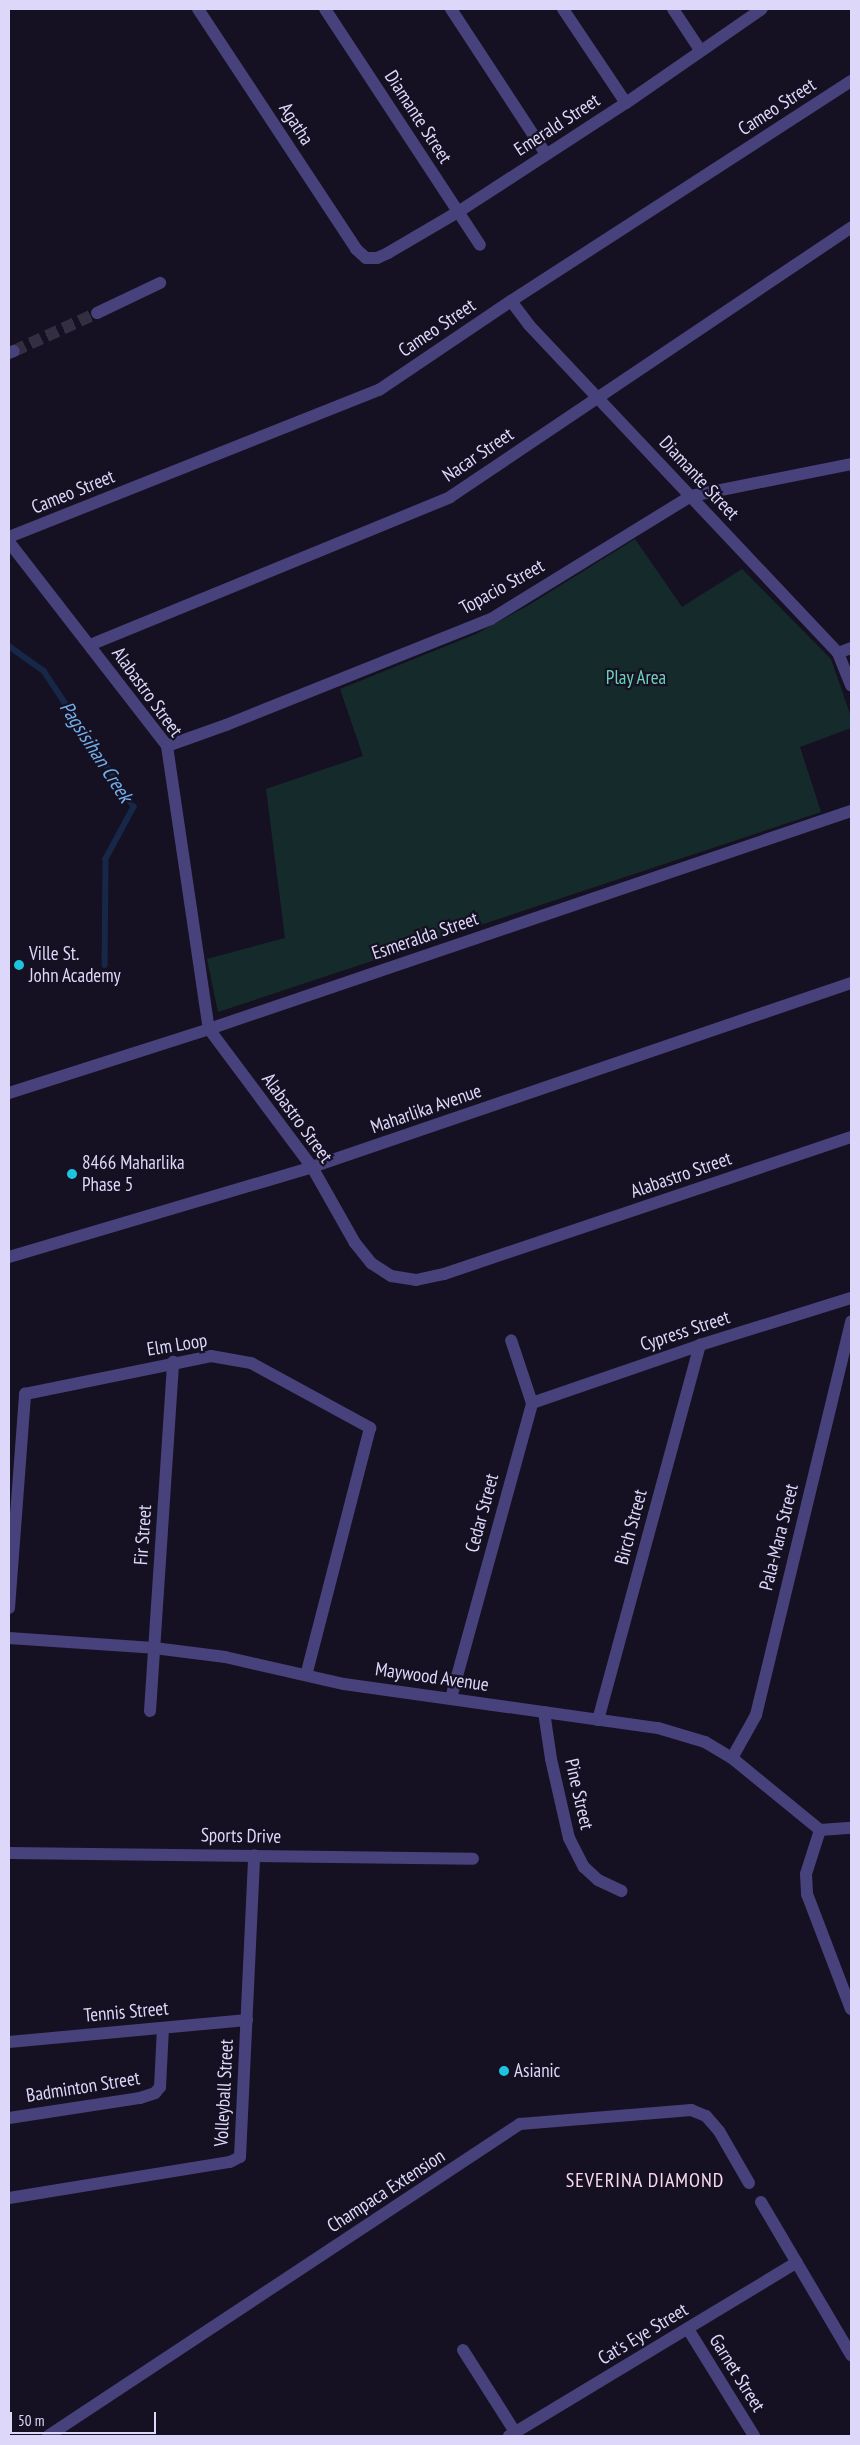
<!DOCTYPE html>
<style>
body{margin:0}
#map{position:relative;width:860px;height:2445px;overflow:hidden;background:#151122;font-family:"PT Sans Narrow",sans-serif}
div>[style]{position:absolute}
.green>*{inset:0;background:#152b2b}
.stream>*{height:5.5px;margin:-2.75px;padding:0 2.75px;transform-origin:2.75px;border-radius:2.75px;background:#172747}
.minor-tunnel>*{height:12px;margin-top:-6px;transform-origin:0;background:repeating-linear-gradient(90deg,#332f42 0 12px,transparent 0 18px)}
.minor>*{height:12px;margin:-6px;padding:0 6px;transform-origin:6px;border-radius:6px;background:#47427b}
.dots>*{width:14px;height:14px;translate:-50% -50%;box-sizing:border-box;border:2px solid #151122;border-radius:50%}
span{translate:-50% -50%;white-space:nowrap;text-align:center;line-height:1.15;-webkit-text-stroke:4.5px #151122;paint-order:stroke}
.street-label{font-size:19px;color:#ddd8fa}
.park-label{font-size:19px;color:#6dd0bc}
.poi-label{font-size:19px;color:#ddd8fa}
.left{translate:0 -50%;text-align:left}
.water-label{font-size:20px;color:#73afec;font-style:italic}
.neighbourhood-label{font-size:20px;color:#fad9ed;letter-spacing:1px}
.frame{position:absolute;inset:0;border:10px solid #ddd8fa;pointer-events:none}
.scale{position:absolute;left:10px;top:2412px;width:146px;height:22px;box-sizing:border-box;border:2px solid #ddd8fa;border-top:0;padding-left:6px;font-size:15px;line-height:18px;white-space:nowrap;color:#ddd8fa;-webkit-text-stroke:4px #151122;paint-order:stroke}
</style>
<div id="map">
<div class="green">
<i style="clip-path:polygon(635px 539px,682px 607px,742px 569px,831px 659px,851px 717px,851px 728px,800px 747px,821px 812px,218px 1012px,207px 959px,285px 938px,266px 789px,363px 756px,340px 689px,476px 634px,529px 605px)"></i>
</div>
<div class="stream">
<i style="left:9px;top:646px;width:43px;rotate:35.5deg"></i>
<i style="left:44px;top:671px;width:163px;rotate:56.5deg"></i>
<i style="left:134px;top:807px;width:59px;rotate:118.3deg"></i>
<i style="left:106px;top:859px;width:106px;rotate:90.5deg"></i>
</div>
<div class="minor-tunnel">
<i style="left:14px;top:351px;width:91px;rotate:-24.6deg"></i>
</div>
<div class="minor">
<i style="left:198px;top:9px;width:287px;rotate:56.6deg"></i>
<i style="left:356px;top:249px;width:13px;rotate:42deg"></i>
<i style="left:366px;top:258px;width:11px"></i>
<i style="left:377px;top:258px;width:12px;rotate:-24deg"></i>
<i style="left:388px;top:253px;width:81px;rotate:-30.4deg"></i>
<i style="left:458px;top:212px;width:200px;rotate:-33deg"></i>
<i style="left:626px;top:103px;width:165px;rotate:-34.7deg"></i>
<i style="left:325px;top:9px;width:282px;rotate:56.7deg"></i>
<i style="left:451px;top:9px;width:173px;rotate:56.8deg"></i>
<i style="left:563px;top:9px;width:113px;rotate:56.2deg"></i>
<i style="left:673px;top:9px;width:49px;rotate:56.6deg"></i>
<i style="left:511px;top:301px;width:30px;rotate:53deg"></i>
<i style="left:529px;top:325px;width:451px;rotate:46.7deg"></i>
<i style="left:838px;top:653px;width:35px;rotate:68deg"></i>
<i style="left:97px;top:313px;width:70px;rotate:-25.5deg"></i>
<i style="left:9px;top:353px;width:5px;rotate:-22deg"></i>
<i style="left:9px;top:537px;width:398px;rotate:-21.7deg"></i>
<i style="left:379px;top:390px;width:159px;rotate:-34deg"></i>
<i style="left:511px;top:301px;width:405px;rotate:-32.9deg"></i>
<i style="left:9px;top:542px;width:258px;rotate:52.2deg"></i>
<i style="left:167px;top:746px;width:286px;rotate:81.6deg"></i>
<i style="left:209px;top:1029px;width:172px;rotate:53.3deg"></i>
<i style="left:312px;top:1167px;width:87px;rotate:60.5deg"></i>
<i style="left:355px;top:1243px;width:26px;rotate:51deg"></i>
<i style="left:371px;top:1263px;width:24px;rotate:33deg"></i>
<i style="left:391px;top:1276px;width:25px;rotate:9deg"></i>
<i style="left:416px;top:1280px;width:29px;rotate:-12deg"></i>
<i style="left:444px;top:1274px;width:429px;rotate:-18.6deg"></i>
<i style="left:90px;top:645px;width:389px;rotate:-22.3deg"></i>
<i style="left:450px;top:497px;width:483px;rotate:-33.9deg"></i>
<i style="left:838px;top:653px;width:14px;rotate:-21deg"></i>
<i style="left:167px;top:746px;width:63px;rotate:-19.6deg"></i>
<i style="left:226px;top:725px;width:285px;rotate:-21.8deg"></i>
<i style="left:491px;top:619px;width:235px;rotate:-31.6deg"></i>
<i style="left:691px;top:496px;width:163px;rotate:-11.3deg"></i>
<i style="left:9px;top:1093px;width:210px;rotate:-17.7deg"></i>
<i style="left:209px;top:1029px;width:678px;rotate:-18.76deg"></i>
<i style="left:9px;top:1257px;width:316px;rotate:-16.5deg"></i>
<i style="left:312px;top:1167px;width:570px;rotate:-18.85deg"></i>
<i style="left:532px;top:1403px;width:178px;rotate:-19deg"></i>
<i style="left:700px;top:1345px;width:158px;rotate:-17.3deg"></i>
<i style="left:9px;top:1608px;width:215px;rotate:-85.7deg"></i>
<i style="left:25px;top:1394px;width:190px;rotate:-11.5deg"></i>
<i style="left:211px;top:1356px;width:41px;rotate:9.9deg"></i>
<i style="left:251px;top:1363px;width:136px;rotate:28.6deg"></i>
<i style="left:370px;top:1428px;width:255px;rotate:104.5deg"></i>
<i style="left:9px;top:1638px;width:145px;rotate:3.9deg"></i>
<i style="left:154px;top:1648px;width:72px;rotate:7.2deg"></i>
<i style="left:225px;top:1657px;width:122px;rotate:12.8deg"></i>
<i style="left:344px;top:1684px;width:317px;rotate:8deg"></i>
<i style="left:658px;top:1728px;width:49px;rotate:16.6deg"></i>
<i style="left:705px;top:1742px;width:31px;rotate:31deg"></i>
<i style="left:732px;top:1758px;width:114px;rotate:39.3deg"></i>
<i style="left:451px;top:1698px;width:306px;rotate:-74.6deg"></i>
<i style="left:532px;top:1403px;width:66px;rotate:-108.4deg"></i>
<i style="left:150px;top:1711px;width:350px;rotate:-86.2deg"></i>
<i style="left:544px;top:1712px;width:48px;rotate:81.5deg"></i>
<i style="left:551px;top:1759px;width:81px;rotate:77.2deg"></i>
<i style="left:569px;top:1838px;width:33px;rotate:63deg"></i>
<i style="left:584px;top:1867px;width:19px;rotate:43deg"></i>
<i style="left:598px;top:1880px;width:26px;rotate:25deg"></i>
<i style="left:598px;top:1720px;width:389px;rotate:-74.8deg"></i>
<i style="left:732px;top:1758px;width:49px;rotate:-60.8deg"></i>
<i style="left:756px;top:1715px;width:405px;rotate:-76.4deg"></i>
<i style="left:820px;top:1830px;width:46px;rotate:107.7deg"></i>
<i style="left:806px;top:1874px;width:20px;rotate:87deg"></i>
<i style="left:807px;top:1894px;width:123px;rotate:69.1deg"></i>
<i style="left:820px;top:1830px;width:31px;rotate:-4deg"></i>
<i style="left:9px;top:1853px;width:464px;rotate:0.7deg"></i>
<i style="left:9px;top:2042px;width:239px;rotate:-5.3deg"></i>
<i style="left:9px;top:2118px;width:133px;rotate:-8.7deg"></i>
<i style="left:140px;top:2098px;width:16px;rotate:-18deg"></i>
<i style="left:155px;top:2093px;width:8px;rotate:-50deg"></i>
<i style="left:160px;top:2087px;width:59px;rotate:-87.1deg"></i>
<i style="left:9px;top:2198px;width:224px;rotate:-9.3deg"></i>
<i style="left:230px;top:2162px;width:11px;rotate:-27deg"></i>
<i style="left:240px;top:2157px;width:302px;rotate:-87.3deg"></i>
<i style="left:761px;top:2202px;width:178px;rotate:59.5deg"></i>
<i style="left:688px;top:2329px;width:126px;rotate:58.3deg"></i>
<i style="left:463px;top:2350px;width:97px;rotate:57.6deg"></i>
<i style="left:48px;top:2436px;width:566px;rotate:-33.47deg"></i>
<i style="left:520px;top:2124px;width:172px;rotate:-4.7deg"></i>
<i style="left:691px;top:2110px;width:16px;rotate:22deg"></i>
<i style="left:706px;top:2116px;width:20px;rotate:49deg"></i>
<i style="left:719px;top:2131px;width:60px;rotate:60deg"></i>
<i style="left:509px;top:2436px;width:336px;rotate:-31.1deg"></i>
</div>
<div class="dots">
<i style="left:19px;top:965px;background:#1ec3df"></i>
<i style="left:72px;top:1174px;background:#1ec3df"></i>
<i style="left:504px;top:2071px;background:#1ec3df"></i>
</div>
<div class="street-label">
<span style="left:777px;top:107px;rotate:-33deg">Cameo Street</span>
<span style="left:418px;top:117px;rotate:57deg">Diamante Street</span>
<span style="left:296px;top:124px;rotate:57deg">Agatha</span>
<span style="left:557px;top:125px;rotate:-33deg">Emerald Street</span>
<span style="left:437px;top:328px;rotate:-34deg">Cameo Street</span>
<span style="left:478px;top:455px;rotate:-34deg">Nacar Street</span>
<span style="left:699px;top:478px;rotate:47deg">Diamante Street</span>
<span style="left:73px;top:492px;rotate:-22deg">Cameo Street</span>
<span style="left:502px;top:587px;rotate:-29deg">Topacio Street</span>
<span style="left:147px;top:692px;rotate:54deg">Alabastro Street</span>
<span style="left:425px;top:936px;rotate:-19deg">Esmeralda Street</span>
<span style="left:426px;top:1109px;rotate:-19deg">Maharlika Avenue</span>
<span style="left:297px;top:1118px;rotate:54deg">Alabastro Street</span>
<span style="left:681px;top:1175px;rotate:-19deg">Alabastro Street</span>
<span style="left:685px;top:1331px;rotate:-18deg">Cypress Street</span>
<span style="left:177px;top:1345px;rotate:-9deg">Elm Loop</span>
<span style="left:482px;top:1513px;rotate:-75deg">Cedar Street</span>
<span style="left:631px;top:1527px;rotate:-75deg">Birch Street</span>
<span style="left:143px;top:1535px;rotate:-86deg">Fir Street</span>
<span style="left:779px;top:1537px;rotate:-76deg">Pala-Mara Street</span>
<span style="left:432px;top:1677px;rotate:8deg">Maywood Avenue</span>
<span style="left:579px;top:1794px;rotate:77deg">Pine Street</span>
<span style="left:241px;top:1836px;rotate:1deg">Sports Drive</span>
<span style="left:126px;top:2012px;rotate:-5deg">Tennis Street</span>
<span style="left:83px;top:2087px;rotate:-9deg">Badminton Street</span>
<span style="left:224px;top:2093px;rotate:-87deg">Volleyball Street</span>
<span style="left:386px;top:2191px;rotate:-33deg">Champaca Extension</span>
<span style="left:643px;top:2334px;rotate:-31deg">Cat's Eye Street</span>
<span style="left:737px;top:2373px;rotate:58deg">Garnet Street</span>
</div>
<div class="park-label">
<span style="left:636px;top:678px">Play Area</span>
</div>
<div class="poi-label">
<span class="left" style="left:29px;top:965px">Ville St.<br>John Academy</span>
<span class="left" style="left:82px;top:1174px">8466 Maharlika<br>Phase 5</span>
<span class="left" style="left:514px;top:2071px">Asianic</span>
</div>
<div class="water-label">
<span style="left:96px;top:752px;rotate:57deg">Pagsisihan Creek</span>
</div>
<div class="neighbourhood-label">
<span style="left:645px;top:2180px">SEVERINA DIAMOND</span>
</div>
<div class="frame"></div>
<div class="scale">50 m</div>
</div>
